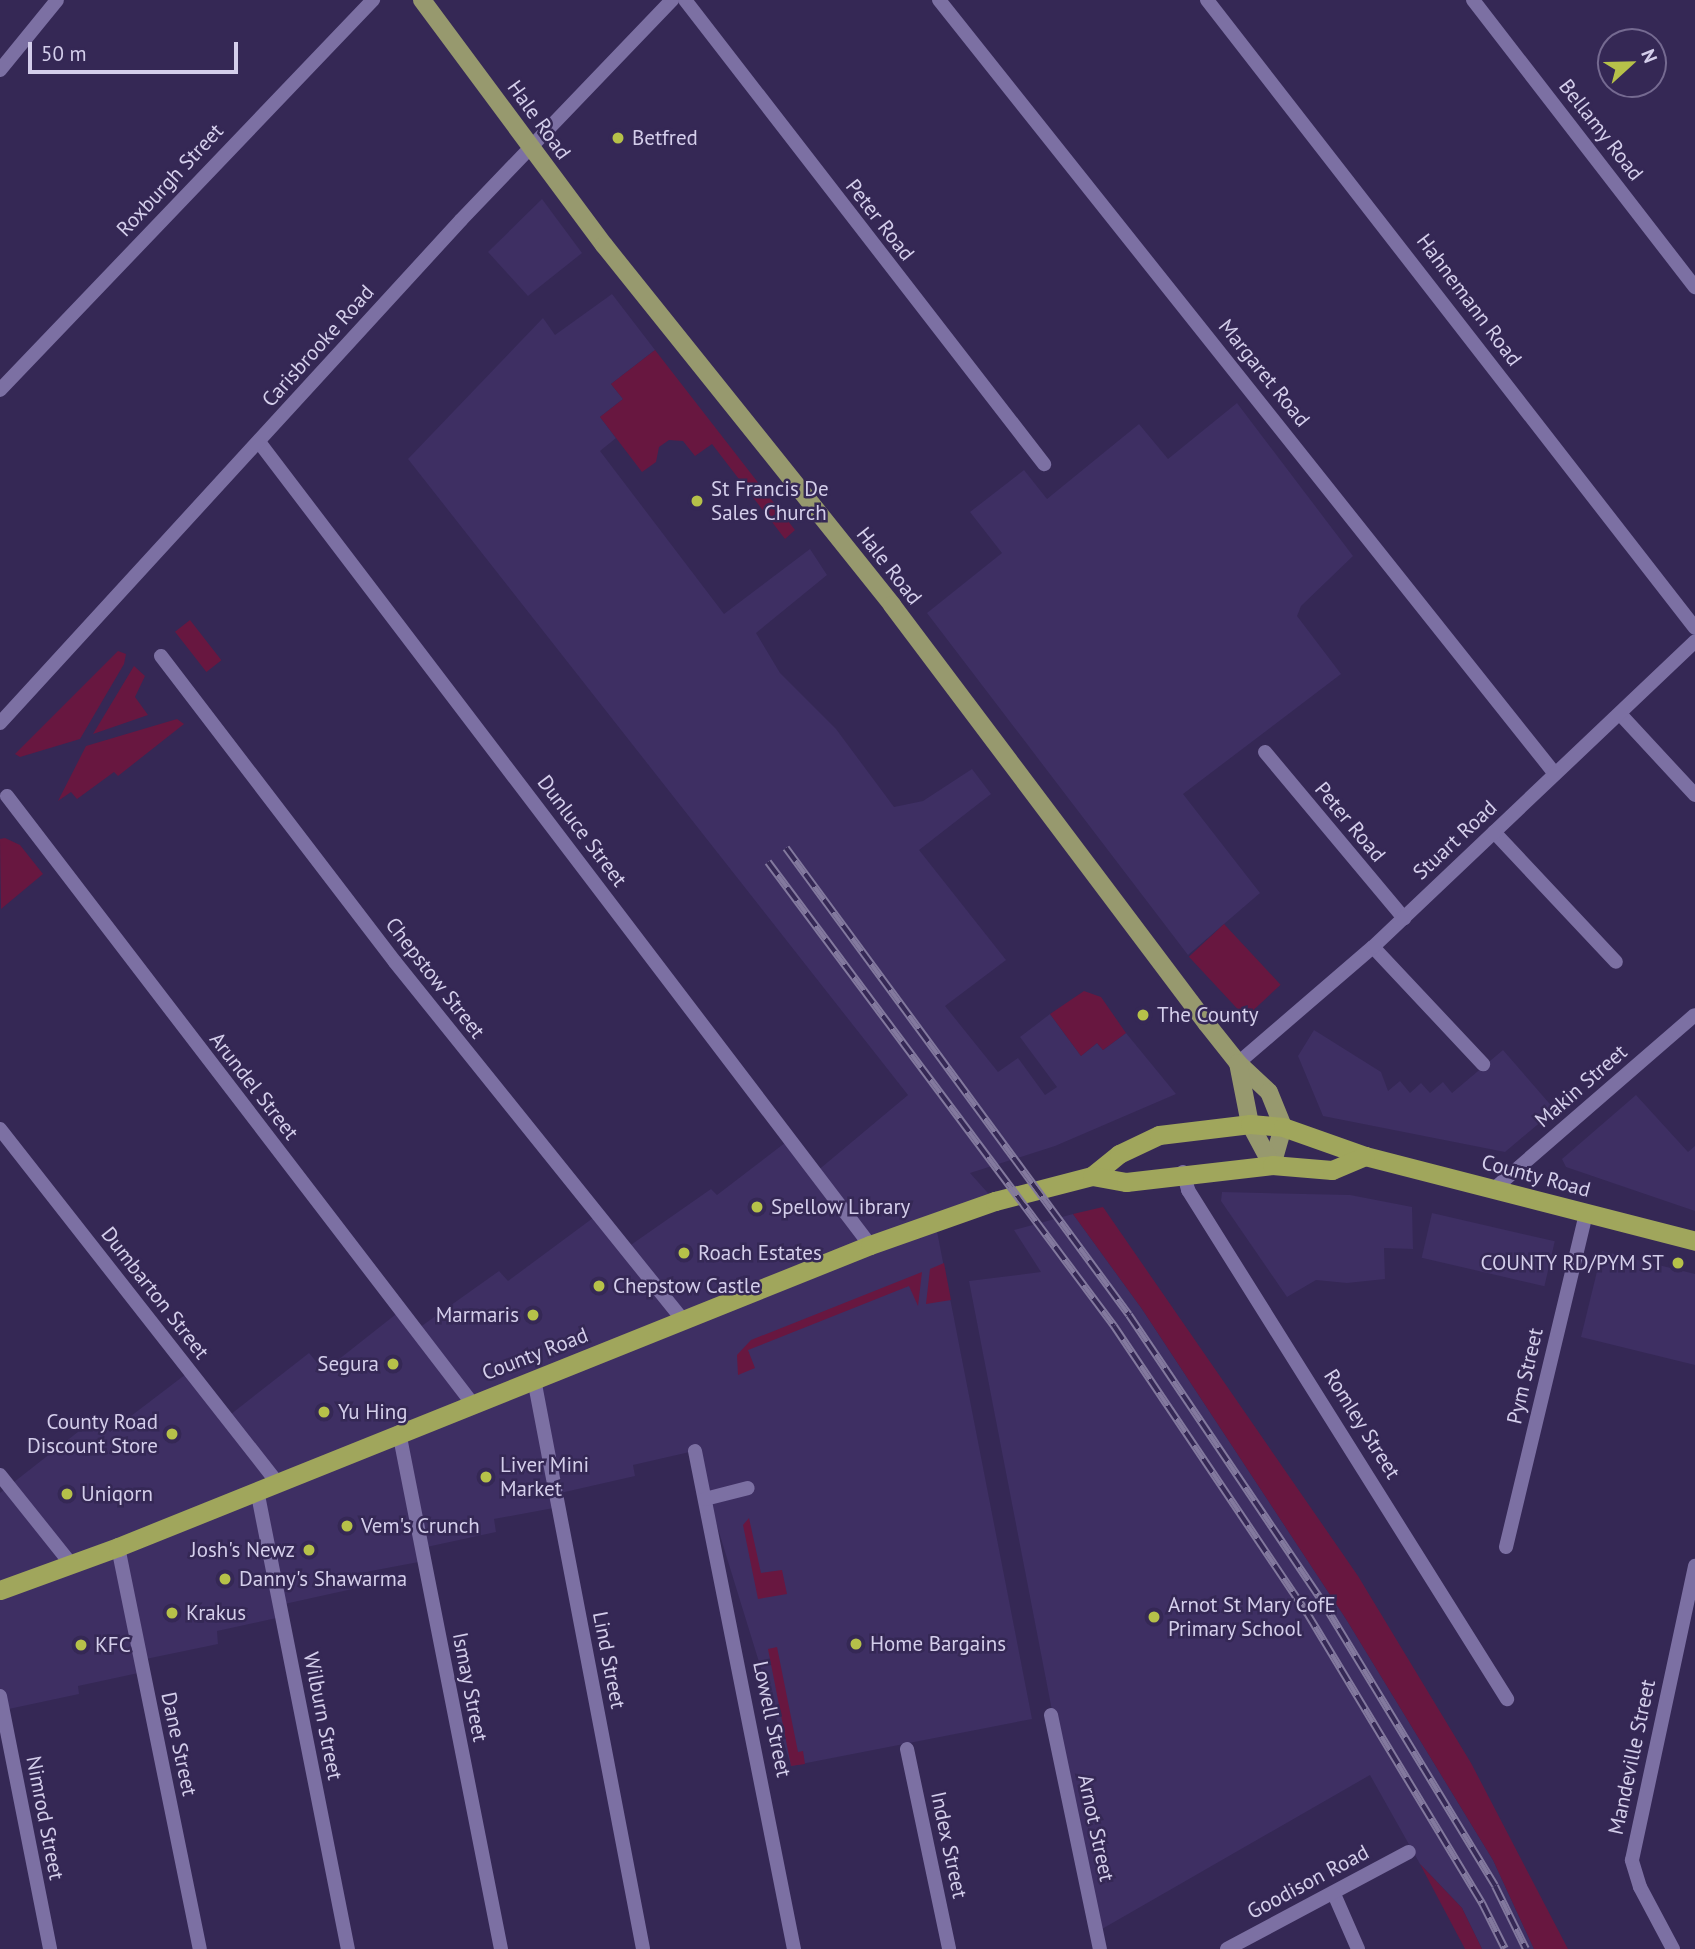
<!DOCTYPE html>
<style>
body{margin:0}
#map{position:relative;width:1695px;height:1949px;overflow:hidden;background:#352855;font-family:"PT Sans",sans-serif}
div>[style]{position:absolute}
.built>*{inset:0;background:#3e2f63;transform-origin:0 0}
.green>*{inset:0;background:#681740;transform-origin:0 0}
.minor>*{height:14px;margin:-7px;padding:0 7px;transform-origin:7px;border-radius:7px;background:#7c70a3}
.primary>*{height:18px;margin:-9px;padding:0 9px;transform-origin:9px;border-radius:9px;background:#97996e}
.trunk>*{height:19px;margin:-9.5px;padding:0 9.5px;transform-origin:9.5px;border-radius:9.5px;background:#a0a65c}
.rail>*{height:8px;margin-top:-4px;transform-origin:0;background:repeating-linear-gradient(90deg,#352855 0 16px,#83799e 0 32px);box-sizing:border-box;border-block:2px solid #83799e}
.dots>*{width:19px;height:19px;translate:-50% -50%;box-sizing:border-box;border:4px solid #352855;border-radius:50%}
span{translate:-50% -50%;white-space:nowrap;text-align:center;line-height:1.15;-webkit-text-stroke:5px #352855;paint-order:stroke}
.street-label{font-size:21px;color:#d4ceeb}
.poi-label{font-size:21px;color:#d4ceeb}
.left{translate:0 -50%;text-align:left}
.right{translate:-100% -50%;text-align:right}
.north{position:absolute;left:1597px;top:28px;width:70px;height:70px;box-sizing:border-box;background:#352855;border:2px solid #756a91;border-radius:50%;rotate:68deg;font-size:19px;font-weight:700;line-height:28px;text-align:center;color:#d4ceeb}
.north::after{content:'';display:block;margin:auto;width:24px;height:32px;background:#b6c149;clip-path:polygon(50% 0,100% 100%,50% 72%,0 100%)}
.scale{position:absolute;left:28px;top:42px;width:210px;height:32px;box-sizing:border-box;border:4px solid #d4ceeb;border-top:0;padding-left:9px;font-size:21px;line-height:24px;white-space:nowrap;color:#d4ceeb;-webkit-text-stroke:5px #352855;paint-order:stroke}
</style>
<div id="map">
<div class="built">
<i style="clip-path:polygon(542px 199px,582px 253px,528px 296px,488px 252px)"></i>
<i style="clip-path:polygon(612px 294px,655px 350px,611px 384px,623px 399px,600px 417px,616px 438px,600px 451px,724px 614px,810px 549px,827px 575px,756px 633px,780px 673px,836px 729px,894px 807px,923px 801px,972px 769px,991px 794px,919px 850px,1006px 960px,945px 1006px,998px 1072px,1018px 1058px,1045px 1095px,1057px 1087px,1020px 1037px,1050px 1014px,1081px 1056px,1097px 1043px,1103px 1050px,1126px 1033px,1176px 1094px,1055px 1146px,970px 1173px,995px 1201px,935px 1221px,1032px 1719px,791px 1766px,694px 1451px,633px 1465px,635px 1476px,556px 1494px,559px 1507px,494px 1519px,496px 1532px,422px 1548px,424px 1561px,355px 1574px,357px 1588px,280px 1605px,281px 1617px,217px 1631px,218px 1644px,141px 1660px,143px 1672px,78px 1686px,79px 1694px,4px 1710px,0 1723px,0 1493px,97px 1417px,110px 1432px,190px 1371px,226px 1418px,309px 1353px,324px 1371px,400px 1311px,416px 1330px,499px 1271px,508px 1281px,597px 1215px,625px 1249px,711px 1189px,717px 1195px,790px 1139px,816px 1172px,908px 1095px,408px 459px,543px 318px,555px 335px)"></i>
<i style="clip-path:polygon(1237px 403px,1353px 556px,1301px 606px,1297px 616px,1341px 674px,1183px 794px,1260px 893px,1188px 955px,927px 613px,1002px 553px,970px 512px,1024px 470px,1047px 499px,1139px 424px,1168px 459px)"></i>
<i style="clip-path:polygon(1314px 1030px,1381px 1072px,1388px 1091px,1400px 1081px,1410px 1093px,1421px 1083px,1430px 1093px,1443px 1082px,1452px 1093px,1503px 1050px,1555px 1110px,1505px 1152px,1323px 1116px,1298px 1056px)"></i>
<i style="clip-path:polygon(1636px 1095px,1688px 1152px,1695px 1146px,1695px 1211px,1566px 1167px,1562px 1159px)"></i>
<i style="clip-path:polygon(1222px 1192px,1350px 1195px,1412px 1207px,1413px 1249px,1384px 1248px,1385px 1279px,1347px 1283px,1316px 1280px,1287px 1297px,1221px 1201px)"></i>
<i style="left:1432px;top:1213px;width:126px;height:46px;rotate:13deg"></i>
<i style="clip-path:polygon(1073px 1214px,1142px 1309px,1346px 1619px,1493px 1860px,1534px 1949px,1482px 1949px,1462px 1908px,1420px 1864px,1370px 1775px,1095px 1933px,969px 1281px,1041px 1272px,1014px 1230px)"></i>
<i style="clip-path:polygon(1602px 1251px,1695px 1274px,1695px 1365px,1581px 1337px)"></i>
</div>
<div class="green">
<i style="clip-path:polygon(655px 350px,795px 530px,785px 539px,712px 444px,695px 456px,683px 441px,669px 440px,659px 447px,656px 462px,642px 472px,600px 417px,623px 399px,611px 384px)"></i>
<i style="left:190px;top:620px;width:51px;height:19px;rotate:52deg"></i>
<i style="clip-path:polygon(118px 651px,126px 654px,124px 664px,80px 739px,20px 757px,15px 754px)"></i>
<i style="clip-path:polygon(134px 666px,145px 676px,135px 697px,148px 715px,93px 734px)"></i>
<i style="clip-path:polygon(177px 719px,184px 724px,118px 776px,114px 772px,77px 799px,71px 792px,58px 801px,86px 746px)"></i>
<i style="clip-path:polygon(5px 838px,20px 845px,43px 874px,1px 909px,0 839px)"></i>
<i style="left:1224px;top:924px;width:83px;height:48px;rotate:47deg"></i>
<i style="clip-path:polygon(1084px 991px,1101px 997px,1126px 1033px,1103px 1050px,1097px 1043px,1081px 1056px,1050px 1014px)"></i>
<i style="clip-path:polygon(1103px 1207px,1358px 1576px,1471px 1763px,1568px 1949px,1534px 1949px,1493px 1860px,1346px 1619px,1142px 1309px,1073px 1214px)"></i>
<i style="clip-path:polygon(944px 1263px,951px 1300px,926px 1304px,930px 1269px)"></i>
<i style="clip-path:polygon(922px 1272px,918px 1306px,909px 1286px,748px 1350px,755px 1368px,738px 1375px,737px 1355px,751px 1340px)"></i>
<i style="clip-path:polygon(749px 1518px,761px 1573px,782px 1570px,787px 1594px,758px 1599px,743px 1525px)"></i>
<i style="clip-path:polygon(777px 1647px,798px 1752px,803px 1751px,805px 1764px,791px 1766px,768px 1649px)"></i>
<i style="clip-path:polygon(1420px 1864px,1462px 1908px,1482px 1949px,1465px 1949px)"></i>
</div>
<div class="minor">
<i style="left:685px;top:0;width:587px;rotate:52.27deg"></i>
<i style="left:939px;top:0;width:989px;rotate:51.48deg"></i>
<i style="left:1207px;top:0;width:795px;rotate:52.15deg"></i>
<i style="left:1473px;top:0;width:363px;rotate:52.3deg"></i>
<i style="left:0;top:70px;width:90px;rotate:-50.8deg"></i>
<i style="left:0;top:390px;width:540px;rotate:-46.28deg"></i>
<i style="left:259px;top:442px;width:1009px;rotate:52.73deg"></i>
<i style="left:161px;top:656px;width:385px;rotate:52.6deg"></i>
<i style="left:395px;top:962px;width:459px;rotate:51.2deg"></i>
<i style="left:1621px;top:715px;width:109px;rotate:47.2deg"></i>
<i style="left:0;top:723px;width:682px;rotate:-47.49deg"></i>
<i style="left:461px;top:220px;width:305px;rotate:-46.2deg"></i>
<i style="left:1265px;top:752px;width:217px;rotate:50.1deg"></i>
<i style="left:7px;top:796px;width:765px;rotate:52.55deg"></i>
<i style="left:1494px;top:832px;width:178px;rotate:46.8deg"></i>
<i style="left:1373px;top:947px;width:161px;rotate:46.8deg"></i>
<i style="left:1238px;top:1063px;width:178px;rotate:-40.7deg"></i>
<i style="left:1373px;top:947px;width:444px;rotate:-43.5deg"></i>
<i style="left:0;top:1129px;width:449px;rotate:51.9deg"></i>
<i style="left:1183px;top:1172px;width:19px;rotate:74deg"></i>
<i style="left:1188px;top:1190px;width:601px;rotate:57.92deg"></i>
<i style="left:1495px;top:1188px;width:264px;rotate:-40.9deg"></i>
<i style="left:534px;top:1379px;width:580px;rotate:79.17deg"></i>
<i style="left:399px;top:1432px;width:527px;rotate:78.84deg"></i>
<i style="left:695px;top:1451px;width:508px;rotate:78.76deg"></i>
<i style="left:0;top:1475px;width:114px;rotate:51.4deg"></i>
<i style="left:257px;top:1490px;width:468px;rotate:78.8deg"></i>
<i style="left:705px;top:1499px;width:44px;rotate:-14.3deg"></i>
<i style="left:118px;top:1547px;width:410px;rotate:78.5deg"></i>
<i style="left:1506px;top:1547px;width:342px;rotate:-76.5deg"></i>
<i style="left:0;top:1696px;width:258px;rotate:78.8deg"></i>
<i style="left:1051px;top:1715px;width:239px;rotate:78.2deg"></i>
<i style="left:907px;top:1749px;width:204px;rotate:78.1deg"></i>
<i style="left:1334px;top:1894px;width:60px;rotate:66.4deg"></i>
<i style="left:1227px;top:1949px;width:206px;rotate:-28.1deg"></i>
<i style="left:1673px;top:1949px;width:70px;rotate:-118deg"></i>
<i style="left:1640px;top:1887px;width:28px;rotate:-107deg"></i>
<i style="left:1632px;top:1860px;width:301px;rotate:-77.9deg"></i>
</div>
<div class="primary">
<i style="left:422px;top:0;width:305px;rotate:53.4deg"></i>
<i style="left:604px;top:245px;width:461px;rotate:51.3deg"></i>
<i style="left:892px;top:605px;width:524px;rotate:53.06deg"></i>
<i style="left:1207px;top:1024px;width:50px;rotate:51.5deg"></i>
<i style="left:1238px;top:1063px;width:42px;rotate:43.1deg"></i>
<i style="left:1269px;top:1092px;width:38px;rotate:68deg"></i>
<i style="left:1283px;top:1127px;width:40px;rotate:106deg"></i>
<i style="left:1238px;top:1063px;width:62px;rotate:78.9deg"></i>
<i style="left:1250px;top:1124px;width:47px;rotate:61.8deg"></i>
</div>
<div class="trunk">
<i style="left:1092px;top:1176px;width:35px;rotate:-39deg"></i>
<i style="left:1119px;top:1154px;width:44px;rotate:-25.4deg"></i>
<i style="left:1159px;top:1135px;width:92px;rotate:-6.9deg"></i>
<i style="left:1250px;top:1124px;width:33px;rotate:5deg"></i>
<i style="left:1283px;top:1127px;width:87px;rotate:19.5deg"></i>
<i style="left:1365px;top:1156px;width:341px;rotate:14.4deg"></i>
<i style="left:0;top:1590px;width:126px;rotate:-20deg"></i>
<i style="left:118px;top:1547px;width:810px;rotate:-21.88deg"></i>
<i style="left:870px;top:1245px;width:133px;rotate:-19.4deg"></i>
<i style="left:995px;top:1201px;width:100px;rotate:-14.5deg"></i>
<i style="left:1092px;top:1176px;width:35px;rotate:10deg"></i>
<i style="left:1126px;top:1182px;width:147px;rotate:-6.6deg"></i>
<i style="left:1272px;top:1165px;width:60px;rotate:4.8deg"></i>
<i style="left:1332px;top:1170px;width:36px;rotate:-23deg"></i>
</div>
<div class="rail">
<i style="left:786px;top:848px;width:579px;rotate:53.7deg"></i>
<i style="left:1129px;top:1315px;width:345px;rotate:56deg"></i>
<i style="left:1322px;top:1601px;width:333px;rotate:58.7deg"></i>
<i style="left:1495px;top:1886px;width:70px;rotate:63.8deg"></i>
<i style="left:768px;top:862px;width:579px;rotate:53.29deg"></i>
<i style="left:1114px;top:1326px;width:346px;rotate:56.1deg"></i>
<i style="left:1307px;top:1613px;width:339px;rotate:58.9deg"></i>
<i style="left:1482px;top:1903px;width:51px;rotate:63.4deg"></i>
</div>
<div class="dots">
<i style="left:618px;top:138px;background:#b6c149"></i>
<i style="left:697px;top:501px;background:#b6c149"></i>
<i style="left:1143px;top:1015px;background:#b6c149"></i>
<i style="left:757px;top:1207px;background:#b6c149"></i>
<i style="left:684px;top:1253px;background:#b6c149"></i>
<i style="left:1678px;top:1263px;background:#b6c149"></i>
<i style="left:599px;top:1286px;background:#b6c149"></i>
<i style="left:533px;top:1315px;background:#b6c149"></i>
<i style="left:393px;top:1364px;background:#b6c149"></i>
<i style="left:324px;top:1412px;background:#b6c149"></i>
<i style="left:172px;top:1434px;background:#b6c149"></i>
<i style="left:486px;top:1477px;background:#b6c149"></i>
<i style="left:67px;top:1494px;background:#b6c149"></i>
<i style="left:347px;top:1526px;background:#b6c149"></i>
<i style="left:309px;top:1550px;background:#b6c149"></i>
<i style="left:225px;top:1579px;background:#b6c149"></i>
<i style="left:172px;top:1613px;background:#b6c149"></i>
<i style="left:1154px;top:1617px;background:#b6c149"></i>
<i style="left:856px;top:1644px;background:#b6c149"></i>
<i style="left:81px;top:1645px;background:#b6c149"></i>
</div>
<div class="street-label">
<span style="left:539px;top:120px;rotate:54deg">Hale Road</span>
<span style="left:1601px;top:130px;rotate:52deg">Bellamy Road</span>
<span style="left:170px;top:180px;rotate:-47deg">Roxburgh Street</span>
<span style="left:880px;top:220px;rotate:52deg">Peter Road</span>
<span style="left:1469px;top:300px;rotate:53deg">Hahnemann Road</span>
<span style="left:318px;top:346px;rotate:-48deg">Carisbrooke Road</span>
<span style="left:1264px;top:373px;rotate:51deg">Margaret Road</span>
<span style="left:889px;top:566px;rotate:52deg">Hale Road</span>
<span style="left:1350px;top:822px;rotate:50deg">Peter Road</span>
<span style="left:582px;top:831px;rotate:53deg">Dunluce Street</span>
<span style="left:1455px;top:840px;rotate:-43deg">Stuart Road</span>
<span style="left:435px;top:978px;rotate:52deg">Chepstow Street</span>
<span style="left:254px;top:1086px;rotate:52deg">Arundel Street</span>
<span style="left:1581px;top:1086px;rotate:-41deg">Makin Street</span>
<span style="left:1536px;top:1176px;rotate:15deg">County Road</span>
<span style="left:155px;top:1293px;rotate:52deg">Dumbarton Street</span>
<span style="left:535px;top:1354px;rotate:-21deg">County Road</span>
<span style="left:1525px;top:1376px;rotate:-77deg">Pym Street</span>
<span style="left:1362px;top:1424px;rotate:58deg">Romley Street</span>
<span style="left:609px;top:1660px;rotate:79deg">Lind Street</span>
<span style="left:470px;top:1687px;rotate:79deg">Ismay Street</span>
<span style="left:323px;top:1716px;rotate:79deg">Wilburn Street</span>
<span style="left:772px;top:1719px;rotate:78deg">Lowell Street</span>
<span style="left:179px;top:1744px;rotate:78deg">Dane Street</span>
<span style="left:1632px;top:1757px;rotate:-78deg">Mandeville Street</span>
<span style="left:45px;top:1818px;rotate:79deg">Nimrod Street</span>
<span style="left:1096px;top:1828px;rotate:78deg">Arnot Street</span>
<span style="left:949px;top:1845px;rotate:78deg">Index Street</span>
<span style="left:1308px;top:1882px;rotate:-28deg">Goodison Road</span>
</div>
<div class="poi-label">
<span class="left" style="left:632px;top:138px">Betfred</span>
<span class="left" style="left:711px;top:501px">St Francis De<br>Sales Church</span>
<span class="left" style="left:1157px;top:1015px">The County</span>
<span class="left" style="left:771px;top:1207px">Spellow Library</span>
<span class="left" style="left:698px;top:1253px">Roach Estates</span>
<span class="right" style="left:1664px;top:1263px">COUNTY RD/PYM ST</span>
<span class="left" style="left:613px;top:1286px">Chepstow Castle</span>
<span class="right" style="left:519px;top:1315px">Marmaris</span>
<span class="right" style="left:379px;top:1364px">Segura</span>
<span class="left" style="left:338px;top:1412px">Yu Hing</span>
<span class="right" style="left:158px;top:1434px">County Road<br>Discount Store</span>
<span class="left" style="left:500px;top:1477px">Liver Mini<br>Market</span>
<span class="left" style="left:81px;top:1494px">Uniqorn</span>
<span class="left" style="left:361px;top:1526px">Vem's Crunch</span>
<span class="right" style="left:295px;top:1550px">Josh's Newz</span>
<span class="left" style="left:239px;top:1579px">Danny's Shawarma</span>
<span class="left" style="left:1168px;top:1617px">Arnot St Mary CofE<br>Primary School</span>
<span class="left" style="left:186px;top:1613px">Krakus</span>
<span class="left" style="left:870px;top:1644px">Home Bargains</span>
<span class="left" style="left:95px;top:1645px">KFC</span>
</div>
<div class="north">N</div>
<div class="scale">50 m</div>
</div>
